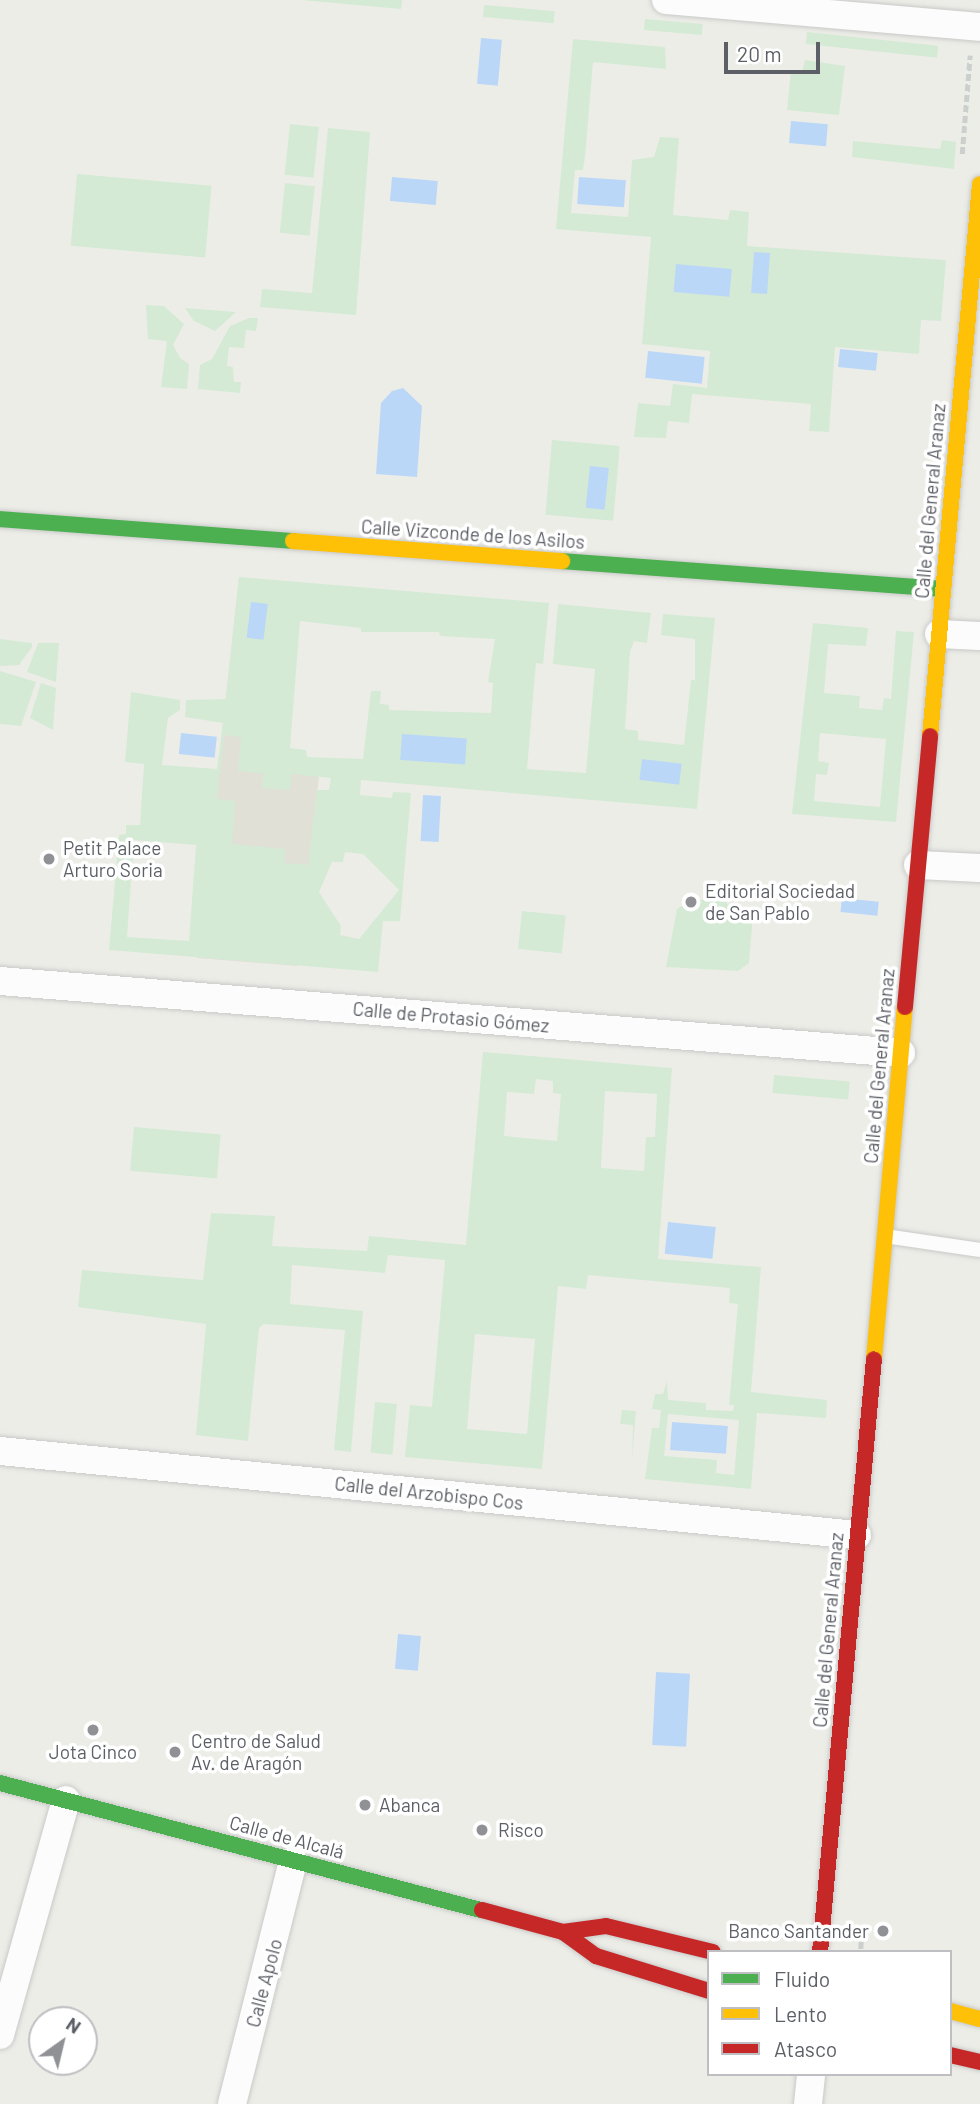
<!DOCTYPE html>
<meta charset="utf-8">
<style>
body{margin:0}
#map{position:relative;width:980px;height:2104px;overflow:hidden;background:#edede8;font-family:Barlow,sans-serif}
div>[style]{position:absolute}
.education>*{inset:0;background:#e0e0d7}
.green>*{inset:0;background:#d4ead5;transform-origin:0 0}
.water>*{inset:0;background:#bbd7f8;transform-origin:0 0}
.path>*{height:4.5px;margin-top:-2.25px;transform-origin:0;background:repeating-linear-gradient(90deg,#cbcfcd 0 7px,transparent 0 10.5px)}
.roads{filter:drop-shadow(0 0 2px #c9cac8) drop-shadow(0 0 2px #c9cac8)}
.lane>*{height:14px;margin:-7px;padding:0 7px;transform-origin:7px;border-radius:7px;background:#fcfcfc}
.street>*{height:28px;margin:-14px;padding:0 14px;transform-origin:14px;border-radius:14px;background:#fcfcfc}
.fast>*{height:16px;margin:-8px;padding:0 8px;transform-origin:8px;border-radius:8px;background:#4caf50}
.slow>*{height:16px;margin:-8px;padding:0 8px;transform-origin:8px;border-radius:8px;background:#ffc107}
.jam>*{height:16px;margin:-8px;padding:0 8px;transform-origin:8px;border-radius:8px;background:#c62828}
.dots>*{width:19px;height:19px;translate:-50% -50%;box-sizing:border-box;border:4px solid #fff;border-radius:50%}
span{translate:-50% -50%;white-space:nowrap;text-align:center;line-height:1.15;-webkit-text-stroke:7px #fff;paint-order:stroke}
.street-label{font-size:19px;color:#5c5f66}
.poi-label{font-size:19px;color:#5c5f66}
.left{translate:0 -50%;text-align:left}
.right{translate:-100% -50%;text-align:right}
.legend{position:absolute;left:707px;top:1950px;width:245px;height:126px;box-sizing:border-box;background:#fff;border:2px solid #bebfc2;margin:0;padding:9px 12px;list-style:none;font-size:21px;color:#5c5f66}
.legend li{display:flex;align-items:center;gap:14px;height:35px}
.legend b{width:35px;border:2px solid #bebfc2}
.north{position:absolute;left:28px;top:2006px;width:70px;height:70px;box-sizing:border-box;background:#fff;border:2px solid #bebfc2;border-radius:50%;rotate:34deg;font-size:19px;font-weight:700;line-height:28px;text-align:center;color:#5c5f66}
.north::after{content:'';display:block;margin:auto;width:24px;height:32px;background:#8f9194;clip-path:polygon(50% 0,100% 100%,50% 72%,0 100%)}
.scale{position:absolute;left:724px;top:42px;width:96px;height:32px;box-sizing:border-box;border:4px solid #5c5f66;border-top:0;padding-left:9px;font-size:21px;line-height:24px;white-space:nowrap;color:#5c5f66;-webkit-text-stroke:5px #fff;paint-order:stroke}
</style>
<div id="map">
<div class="education">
<i style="clip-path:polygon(239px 577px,269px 770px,319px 776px,298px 966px,197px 958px)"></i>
</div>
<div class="green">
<i style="clip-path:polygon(301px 0,402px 0,401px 9px)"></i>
<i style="left:484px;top:5px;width:71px;height:12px;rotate:5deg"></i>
<i style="left:645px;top:19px;width:58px;height:11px;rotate:5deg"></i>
<i style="left:807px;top:32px;width:132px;height:12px;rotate:6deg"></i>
<i style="clip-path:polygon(573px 39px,665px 47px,666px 69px,593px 62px,585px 157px,583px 170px,575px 170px,571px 213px,628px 217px,632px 160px,654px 157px,660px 137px,679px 138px,673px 215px,728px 220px,730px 210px,749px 212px,747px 246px,946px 260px,941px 321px,921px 320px,919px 354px,835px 347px,829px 432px,809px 431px,811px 404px,692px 394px,689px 423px,668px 421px,666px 438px,634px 437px,638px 403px,670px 406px,673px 384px,707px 388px,710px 351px,642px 344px,651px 237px,556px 229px)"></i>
<i style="clip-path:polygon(805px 60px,845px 66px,839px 115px,787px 110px,791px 70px,802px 72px)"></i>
<i style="left:290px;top:124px;width:29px;height:51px;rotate:6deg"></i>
<i style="clip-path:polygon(328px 128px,370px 132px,356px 315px,260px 307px,262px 289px,312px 293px)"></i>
<i style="clip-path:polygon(942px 140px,956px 142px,954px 169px,852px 157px,853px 141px,940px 149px)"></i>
<i style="left:77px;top:174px;width:135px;height:72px;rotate:5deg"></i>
<i style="left:285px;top:183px;width:30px;height:50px;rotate:6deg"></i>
<i style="clip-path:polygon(146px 305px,164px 306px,184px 324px,173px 345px,180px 358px,189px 364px,187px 389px,161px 387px,167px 341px,148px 339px)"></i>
<i style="clip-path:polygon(185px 308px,236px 312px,215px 331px,194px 321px)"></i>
<i style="clip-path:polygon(249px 318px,258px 318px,256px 331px,246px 330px,244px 348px,229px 347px,227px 366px,233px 367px,234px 382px,241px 382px,240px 393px,198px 389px,200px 365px,212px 359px,230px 326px)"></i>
<i style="left:552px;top:440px;width:68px;height:75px;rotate:5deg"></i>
<i style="clip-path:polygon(evenodd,239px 577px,549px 603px,543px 664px,536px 663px,527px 769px,586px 773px,595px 669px,553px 664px,558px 604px,651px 613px,647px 643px,634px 641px,630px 652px,625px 729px,638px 731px,638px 740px,684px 745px,691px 680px,695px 680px,695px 639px,661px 635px,663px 614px,715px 618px,697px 809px,361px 780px,360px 795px,392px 798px,393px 792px,411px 793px,400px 921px,383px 921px,378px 972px,109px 950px,119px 835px,126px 834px,126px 825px,140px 825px,144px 764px,125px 762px,131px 692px,180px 700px,180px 710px,168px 718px,162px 765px,217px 769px,223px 723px,185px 717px,186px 700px,226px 699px,239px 577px,300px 621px,361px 628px,361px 632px,439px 632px,440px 636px,495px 639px,488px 682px,493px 683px,491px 713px,389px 710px,389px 705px,380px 704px,381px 691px,371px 691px,363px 759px,307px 757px,306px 750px,290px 748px,300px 621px,239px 577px,224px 735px,241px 737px,238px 771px,263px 773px,262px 788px,290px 790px,292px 774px,331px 778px,329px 790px,317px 790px,308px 865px,284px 863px,285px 849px,232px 844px,235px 801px,217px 799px,224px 735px,239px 577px,134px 840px,196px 845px,189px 941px,127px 937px,134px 840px,239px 577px,345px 852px,363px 854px,399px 890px,359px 939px,340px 935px,341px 926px,319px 892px,332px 862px,343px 862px,345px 852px)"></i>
<i style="clip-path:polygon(evenodd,813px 623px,868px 628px,866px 646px,828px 644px,824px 693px,860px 696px,859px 708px,882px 710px,884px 698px,891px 699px,896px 631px,914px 632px,896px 822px,792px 814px,813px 623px,820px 733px,886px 739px,880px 807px,814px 801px,816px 774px,827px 775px,829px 763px,818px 761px,820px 733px)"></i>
<i style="clip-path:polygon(0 639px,32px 643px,32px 647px,19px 665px,0 666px)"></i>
<i style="clip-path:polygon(38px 643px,59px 643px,56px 682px,27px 672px)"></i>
<i style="clip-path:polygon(0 671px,36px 682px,21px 726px,0 724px)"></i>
<i style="clip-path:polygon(41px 683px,56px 688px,53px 730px,30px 718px)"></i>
<i style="clip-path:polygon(692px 899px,726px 902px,732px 912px,753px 914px,749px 963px,738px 971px,666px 967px,677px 909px)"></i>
<i style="left:522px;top:911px;width:44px;height:38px;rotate:6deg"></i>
<i style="clip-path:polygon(evenodd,483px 1052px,672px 1068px,658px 1259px,761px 1267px,751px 1392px,827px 1400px,826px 1418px,757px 1413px,751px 1489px,645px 1479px,652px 1428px,659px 1428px,661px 1410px,652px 1409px,655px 1394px,663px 1394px,667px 1381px,668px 1400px,706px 1403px,706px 1410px,733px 1411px,734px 1405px,729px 1405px,738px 1304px,729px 1303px,730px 1288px,588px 1275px,586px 1289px,558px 1286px,542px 1469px,405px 1457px,410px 1405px,432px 1407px,445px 1260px,388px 1255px,385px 1273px,292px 1265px,290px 1304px,363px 1311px,351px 1452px,334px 1450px,345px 1330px,264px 1324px,259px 1328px,248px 1441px,196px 1435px,206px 1324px,78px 1307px,82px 1270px,203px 1280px,211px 1213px,275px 1216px,272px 1246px,367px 1251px,369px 1236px,466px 1245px,483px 1052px,536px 1079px,553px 1081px,553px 1093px,561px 1094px,557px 1141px,504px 1136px,507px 1092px,534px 1094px,536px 1079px,483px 1052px,605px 1091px,657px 1094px,655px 1137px,646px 1137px,644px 1171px,601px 1168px,605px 1091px,483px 1052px,475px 1334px,535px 1339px,527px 1434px,467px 1429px,475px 1334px,483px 1052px,668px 1414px,739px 1420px,734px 1475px,716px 1473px,717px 1460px,664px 1456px,668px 1414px)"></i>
<i style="left:774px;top:1075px;width:76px;height:18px;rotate:5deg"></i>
<i style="left:134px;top:1127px;width:87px;height:44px;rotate:5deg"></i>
<i style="left:375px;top:1402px;width:22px;height:51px;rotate:5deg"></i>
<i style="clip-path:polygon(622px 1410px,636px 1411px,632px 1459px,633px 1425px,620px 1424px)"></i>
</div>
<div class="water">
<i style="left:481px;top:38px;width:21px;height:46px;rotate:5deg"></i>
<i style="left:791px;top:121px;width:37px;height:22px;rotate:5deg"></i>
<i style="left:392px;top:177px;width:46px;height:24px;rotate:5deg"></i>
<i style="left:579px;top:177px;width:47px;height:27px;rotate:4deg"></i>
<i style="left:754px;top:252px;width:16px;height:41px;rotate:4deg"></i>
<i style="left:676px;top:264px;width:56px;height:28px;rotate:5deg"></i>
<i style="left:840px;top:349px;width:38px;height:18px;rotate:6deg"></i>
<i style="left:648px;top:351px;width:57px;height:27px;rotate:6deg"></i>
<i style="clip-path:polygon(403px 388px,422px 406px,417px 477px,376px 474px,381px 403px,392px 391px)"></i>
<i style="left:590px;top:466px;width:19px;height:42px;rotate:6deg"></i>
<i style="left:251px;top:602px;width:17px;height:36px;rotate:7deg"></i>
<i style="left:181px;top:733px;width:36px;height:21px;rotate:6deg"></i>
<i style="left:402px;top:734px;width:65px;height:26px;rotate:4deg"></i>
<i style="left:642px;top:759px;width:40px;height:21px;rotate:7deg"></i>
<i style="left:423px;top:795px;width:18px;height:46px;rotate:3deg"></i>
<i style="left:842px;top:898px;width:37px;height:14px;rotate:6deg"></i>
<i style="left:668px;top:1222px;width:48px;height:32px;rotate:6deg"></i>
<i style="left:672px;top:1422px;width:56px;height:28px;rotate:4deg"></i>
<i style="left:398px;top:1634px;width:23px;height:35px;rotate:5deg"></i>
<i style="left:656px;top:1672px;width:34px;height:73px;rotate:3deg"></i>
</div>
<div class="path">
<i style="left:962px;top:154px;width:99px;rotate:-85.4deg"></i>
<i style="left:855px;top:1930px;width:7px;rotate:8deg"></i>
<i style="left:862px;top:1931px;width:21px;rotate:93deg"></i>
</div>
<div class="roads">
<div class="lane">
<i style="left:885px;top:1236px;width:96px;rotate:8.4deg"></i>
</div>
<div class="street">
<i style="left:666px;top:0;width:315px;rotate:4.9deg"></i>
<i style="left:939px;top:634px;width:41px;rotate:2.8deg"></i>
<i style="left:918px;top:865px;width:62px;rotate:2.8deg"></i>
<i style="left:0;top:981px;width:904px;rotate:4.57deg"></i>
<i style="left:0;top:1451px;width:861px;rotate:5.6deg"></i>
<i style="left:0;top:2035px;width:244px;rotate:-74.3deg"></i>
<i style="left:232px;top:2104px;width:251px;rotate:-75.9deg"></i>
<i style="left:808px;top:2104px;width:30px;rotate:-84deg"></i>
</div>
<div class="fast">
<i style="left:0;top:519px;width:294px;rotate:4.3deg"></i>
<i style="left:562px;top:561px;width:382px;rotate:4.2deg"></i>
<i style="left:0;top:1783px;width:498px;rotate:14.8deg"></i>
</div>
<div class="slow">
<i style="left:293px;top:541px;width:270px;rotate:4.3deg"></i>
<i style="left:930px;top:736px;width:554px;rotate:-84.82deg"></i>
<i style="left:874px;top:1359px;width:353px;rotate:-85deg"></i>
<i style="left:950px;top:2011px;width:31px;rotate:15deg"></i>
</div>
<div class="jam">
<i style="left:905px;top:1007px;width:272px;rotate:-84.7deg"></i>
<i style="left:482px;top:1910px;width:84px;rotate:15.2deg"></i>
<i style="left:563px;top:1932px;width:43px;rotate:-7.9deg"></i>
<i style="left:606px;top:1926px;width:110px;rotate:13.7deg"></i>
<i style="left:563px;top:1932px;width:41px;rotate:36deg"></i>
<i style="left:596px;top:1956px;width:118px;rotate:17.2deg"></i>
<i style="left:820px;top:1952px;width:595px;rotate:-84.8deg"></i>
<i style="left:950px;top:2055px;width:31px;rotate:13deg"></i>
</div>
</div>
<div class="dots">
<i style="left:49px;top:859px;background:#8f9194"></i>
<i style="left:691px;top:902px;background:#8f9194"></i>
<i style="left:93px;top:1730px;background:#8f9194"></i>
<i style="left:175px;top:1752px;background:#8f9194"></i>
<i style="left:365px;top:1805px;background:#8f9194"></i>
<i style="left:482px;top:1830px;background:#8f9194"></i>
<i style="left:883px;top:1931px;background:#8f9194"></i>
</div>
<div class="street-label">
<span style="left:930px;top:501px;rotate:-85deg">Calle del General Aranaz</span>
<span style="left:473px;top:534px;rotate:4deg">Calle Vizconde de los Asilos</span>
<span style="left:451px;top:1017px;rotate:5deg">Calle de Protasio Gómez</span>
<span style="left:879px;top:1066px;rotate:-85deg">Calle del General Aranaz</span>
<span style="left:429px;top:1493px;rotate:6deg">Calle del Arzobispo Cos</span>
<span style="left:828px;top:1630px;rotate:-85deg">Calle del General Aranaz</span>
<span style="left:287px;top:1837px;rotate:15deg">Calle de Alcalá</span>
<span style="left:264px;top:1983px;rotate:-75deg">Calle Apolo</span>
</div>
<div class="poi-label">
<span class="left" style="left:63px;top:859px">Petit Palace<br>Arturo Soria</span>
<span class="left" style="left:705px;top:902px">Editorial Sociedad<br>de San Pablo</span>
<span class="left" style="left:191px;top:1752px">Centro de Salud<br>Av. de Aragón</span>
<span style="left:93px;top:1752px">Jota Cinco</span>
<span class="left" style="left:379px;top:1805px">Abanca</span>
<span class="left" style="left:498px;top:1830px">Risco</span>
<span class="right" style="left:869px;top:1931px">Banco Santander</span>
</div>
<ul class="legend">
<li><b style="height:9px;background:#4caf50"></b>Fluido</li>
<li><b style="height:9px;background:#ffc107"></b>Lento</li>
<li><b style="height:9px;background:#c62828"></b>Atasco</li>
</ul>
<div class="north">N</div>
<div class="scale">20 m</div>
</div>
